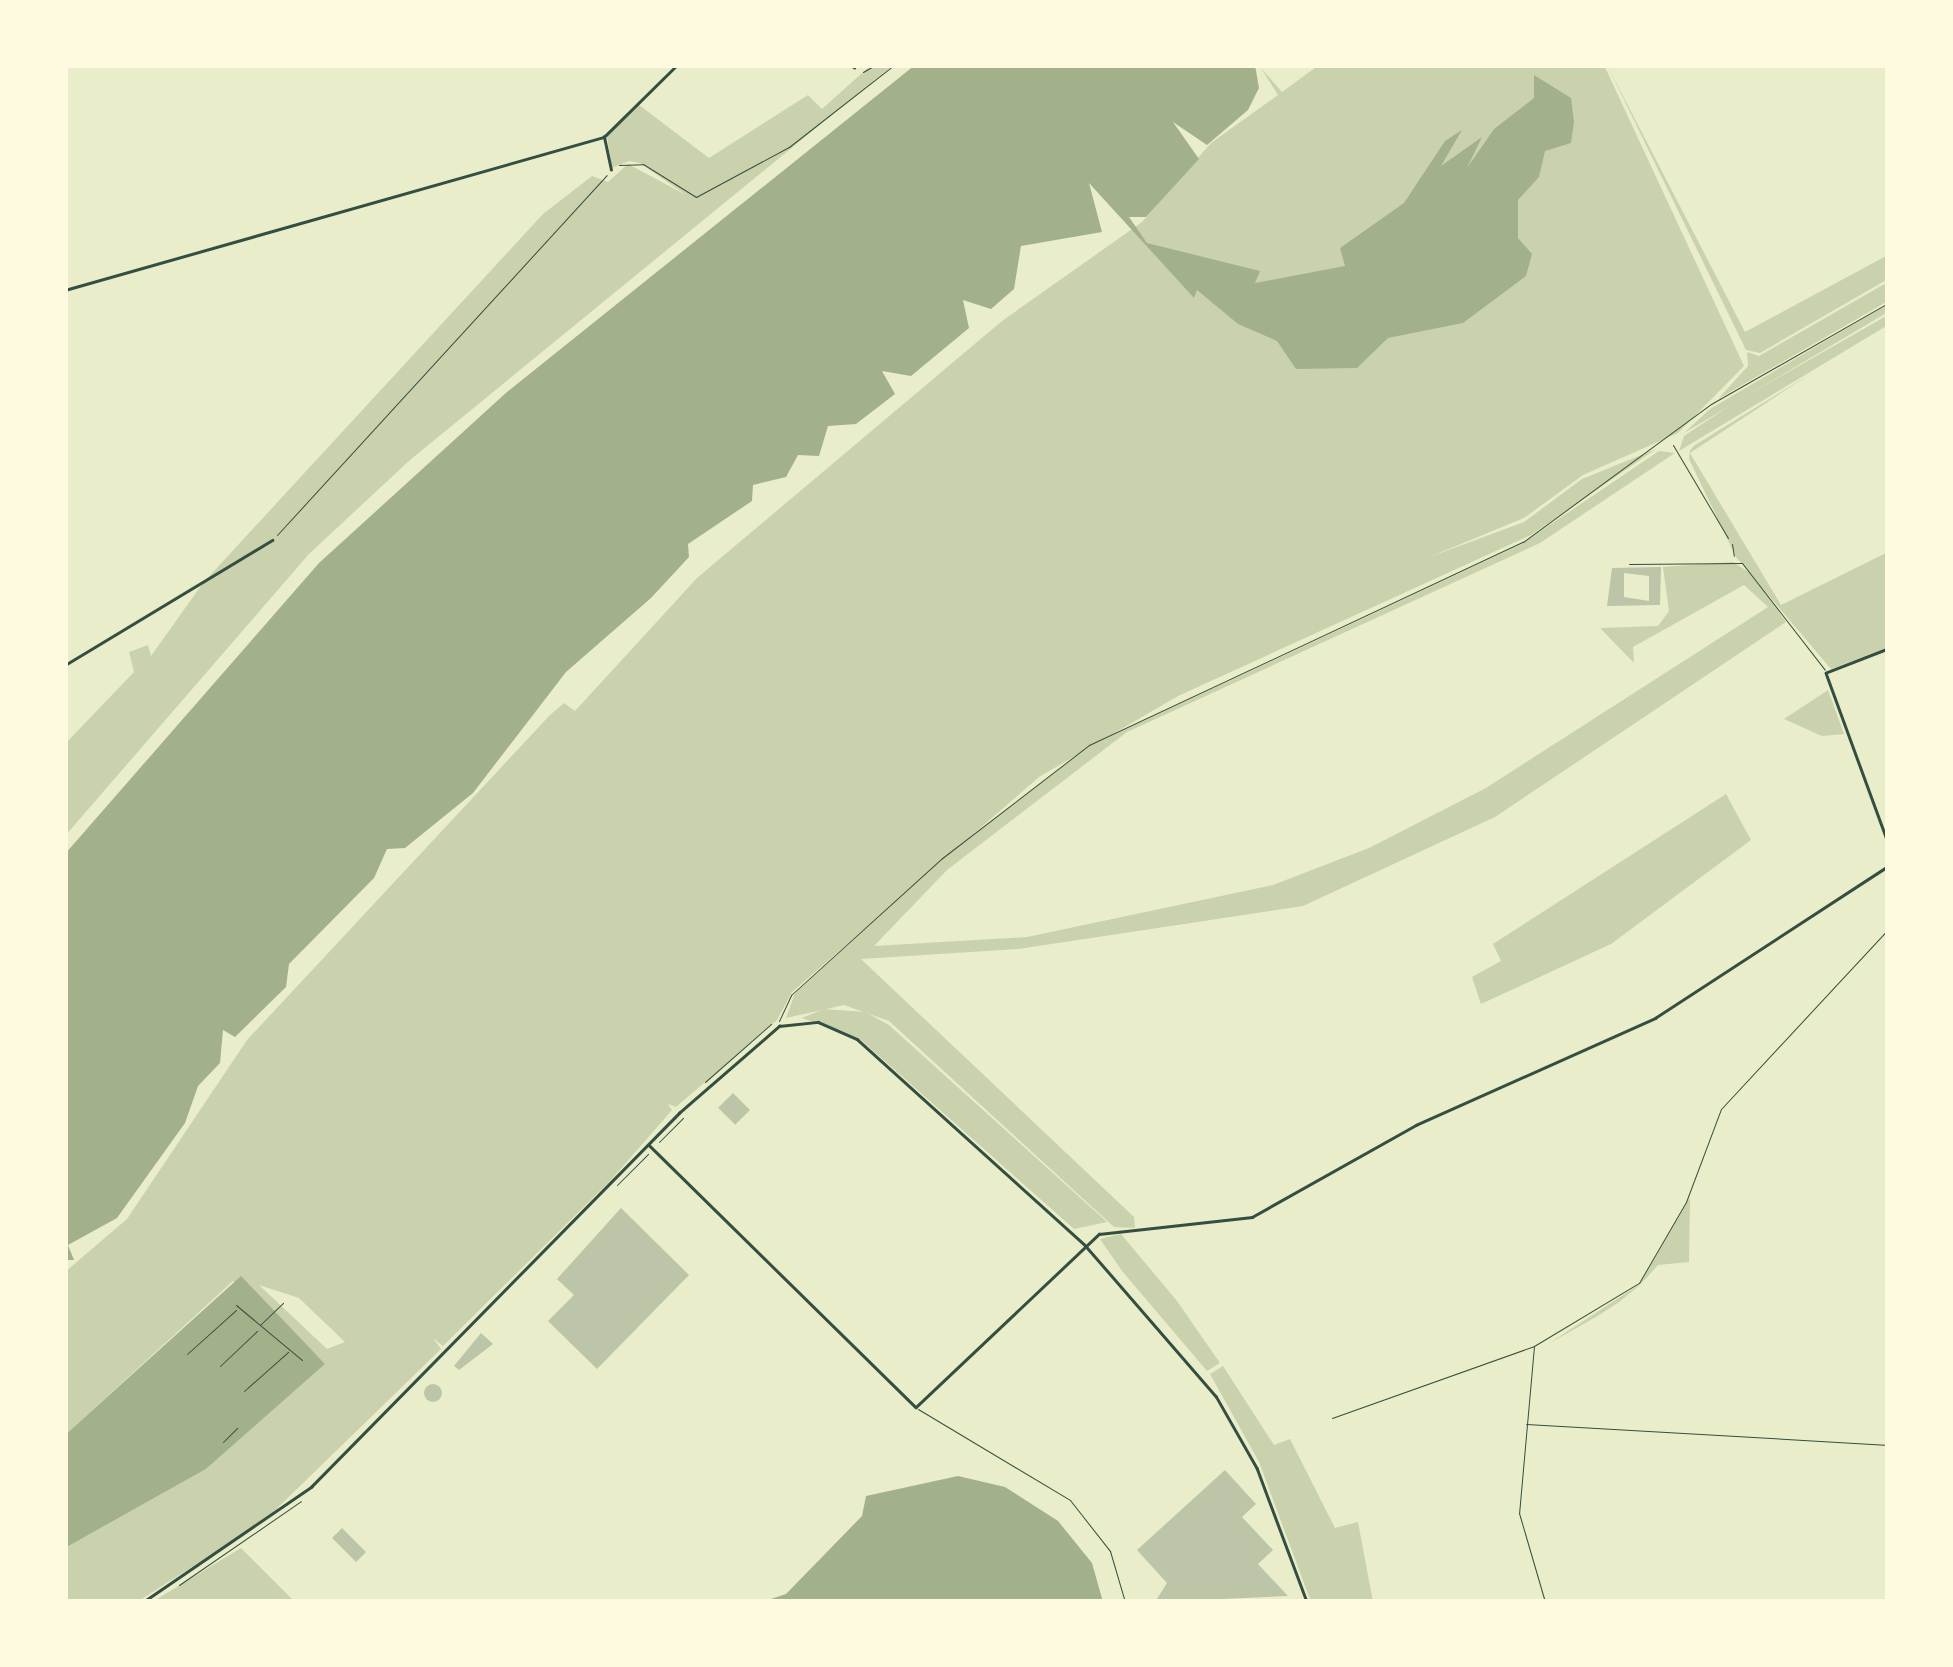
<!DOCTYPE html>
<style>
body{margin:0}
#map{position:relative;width:1953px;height:1667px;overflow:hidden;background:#e9edc9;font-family:Overpass,sans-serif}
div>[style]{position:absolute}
.green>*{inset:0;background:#cad2ad}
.water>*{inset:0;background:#a3b18a}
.building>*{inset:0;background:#bcc5a7;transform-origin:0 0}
.round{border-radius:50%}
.path>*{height:1px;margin:-0.5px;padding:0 0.5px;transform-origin:0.5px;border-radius:0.5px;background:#344e41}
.service>*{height:1px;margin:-0.5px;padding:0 0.5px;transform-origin:0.5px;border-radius:0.5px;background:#344e41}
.minor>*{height:2.5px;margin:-1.25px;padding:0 1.25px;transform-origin:1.25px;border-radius:1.25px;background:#344e41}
.tertiary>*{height:2.5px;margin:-1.25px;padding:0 1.25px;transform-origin:1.25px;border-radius:1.25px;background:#344e41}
span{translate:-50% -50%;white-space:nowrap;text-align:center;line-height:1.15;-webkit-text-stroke:10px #fefae0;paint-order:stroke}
.frame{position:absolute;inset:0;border:68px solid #fefae0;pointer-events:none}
</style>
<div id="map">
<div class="green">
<i style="clip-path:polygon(871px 65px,893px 65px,410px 460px,309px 554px,65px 836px,65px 744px,134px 672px,129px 652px,148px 645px,151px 656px,203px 583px,543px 214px,592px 176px,608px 182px,628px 164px,686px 195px,640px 163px,629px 161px,612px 168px,607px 137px,639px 105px,709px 158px,808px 95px,822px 109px)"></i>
<i style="clip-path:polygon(evenodd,1319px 65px,1604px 65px,1744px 366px,1678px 433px,1583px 475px,1524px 518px,1427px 558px,1524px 522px,1582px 479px,1656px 449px,1531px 535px,1178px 696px,1039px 777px,792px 992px,777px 1020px,676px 1107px,668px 1104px,672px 1110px,611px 1180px,443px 1346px,433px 1338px,441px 1349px,264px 1521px,137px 1602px,65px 1602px,65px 1548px,206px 1469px,325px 1364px,233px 1281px,65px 1435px,65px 1272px,127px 1219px,247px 1040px,550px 715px,564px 703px,575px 711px,697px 578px,1002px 321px,1142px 222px,1211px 143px,1278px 95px,1261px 68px,1282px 92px,1319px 65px,259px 1285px,299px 1298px,345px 1342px,327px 1349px,259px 1285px)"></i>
<i style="clip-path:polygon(1607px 65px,1745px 332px,1888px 255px,1888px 279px,1760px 353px,1746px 350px)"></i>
<i style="clip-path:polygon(1888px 282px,1888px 301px,1718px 399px,1748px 366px,1747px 352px,1759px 356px)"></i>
<i style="clip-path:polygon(1888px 304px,1888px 312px,1684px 433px,1710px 409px)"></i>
<i style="clip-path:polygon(1888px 315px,1888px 325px,1679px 451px,1684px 436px,1732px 404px)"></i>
<i style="clip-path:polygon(1810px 374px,1690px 453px,1781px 605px,1888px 552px,1888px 647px,1831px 669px,1736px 557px,1689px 459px,1690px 450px,1695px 445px)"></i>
<i style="clip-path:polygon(1659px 451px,1675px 453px,1540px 543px,1127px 732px,947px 870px,874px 946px,1027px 937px,1273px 885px,1369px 848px,1486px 788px,1768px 607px,1744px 585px,1633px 647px,1634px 663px,1600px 628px,1658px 626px,1669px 611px,1663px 567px,1733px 562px,1750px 573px,1786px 622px,1495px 817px,1303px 906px,1018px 949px,861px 959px,1134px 1217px,1135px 1228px,1114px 1227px,889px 1021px,844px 1005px,786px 1018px,795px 993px,938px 863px,1088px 747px,1520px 545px)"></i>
<i style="clip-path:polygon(1828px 690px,1844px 734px,1822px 736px,1784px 719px)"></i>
<i style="clip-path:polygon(1726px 794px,1751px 840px,1611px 944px,1481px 1004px,1472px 977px,1501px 961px,1493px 944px)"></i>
<i style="clip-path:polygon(824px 1009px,865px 1012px,889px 1025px,1107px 1222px,1074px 1229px,861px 1040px,802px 1018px)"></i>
<i style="clip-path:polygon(1690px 1198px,1689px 1262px,1658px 1265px,1640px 1285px,1619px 1302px,1596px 1317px,1548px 1344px,1640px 1284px)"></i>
<i style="clip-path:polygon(1121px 1234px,1177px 1301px,1220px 1363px,1207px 1371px,1122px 1271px,1100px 1239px)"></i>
<i style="clip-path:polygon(1223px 1366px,1274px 1445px,1290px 1439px,1335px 1528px,1358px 1522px,1373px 1602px,1311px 1602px,1259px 1462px,1210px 1374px)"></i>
<i style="clip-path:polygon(241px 1548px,295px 1602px,152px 1602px)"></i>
</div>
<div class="water">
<i style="clip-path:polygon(915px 65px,1255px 65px,1259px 88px,1248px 110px,1207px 145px,1173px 122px,1199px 159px,1146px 217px,1129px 217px,1147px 243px,1260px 271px,1255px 283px,1345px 266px,1340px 248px,1404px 203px,1445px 141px,1462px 130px,1441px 166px,1482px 137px,1467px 168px,1494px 129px,1534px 98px,1534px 75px,1571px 98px,1574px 122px,1571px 143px,1545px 151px,1539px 177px,1518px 200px,1518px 238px,1532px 254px,1526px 276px,1463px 323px,1388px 338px,1357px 368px,1296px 369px,1277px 341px,1238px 324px,1197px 290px,1194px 298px,1089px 183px,1102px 232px,1021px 246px,1014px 289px,991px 309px,963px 300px,969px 328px,911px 376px,882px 371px,895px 394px,856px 424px,828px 426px,819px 456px,798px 455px,786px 477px,753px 485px,752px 501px,688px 544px,689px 557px,651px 598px,566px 672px,473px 793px,405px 848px,387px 849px,374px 878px,289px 964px,286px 987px,235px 1037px,223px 1030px,220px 1063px,198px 1086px,185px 1123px,117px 1218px,68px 1245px,74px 1260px,65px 1260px,65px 854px,319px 563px,507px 392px)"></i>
<i style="clip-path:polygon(241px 1276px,325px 1364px,206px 1469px,65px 1548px,65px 1435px)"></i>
<i style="clip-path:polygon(958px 1476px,1005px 1487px,1058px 1521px,1092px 1563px,1103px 1602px,762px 1602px,786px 1594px,862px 1516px,866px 1496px)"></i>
</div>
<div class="building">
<i style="clip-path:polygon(evenodd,1661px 567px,1660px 605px,1607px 606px,1612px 568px,1661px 567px,1624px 573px,1649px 576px,1649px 601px,1624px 597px,1624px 573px)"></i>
<i style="left:733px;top:1093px;width:24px;height:21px;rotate:45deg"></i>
<i style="clip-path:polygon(621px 1208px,689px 1275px,597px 1369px,548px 1321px,574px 1295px,557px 1279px)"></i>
<i style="clip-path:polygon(481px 1333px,493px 1344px,459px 1370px,454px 1366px)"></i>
<i class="round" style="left:424px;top:1384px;width:18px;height:18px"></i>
<i style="clip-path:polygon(1225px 1470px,1256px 1504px,1242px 1517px,1273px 1550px,1258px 1564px,1288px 1596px,1155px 1602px,1167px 1583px,1137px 1550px)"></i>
<i style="left:342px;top:1528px;width:34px;height:14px;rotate:45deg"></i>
</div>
<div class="path">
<i style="left:619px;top:165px;width:24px;rotate:-2deg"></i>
<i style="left:643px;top:164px;width:62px;rotate:31.9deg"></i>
<i style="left:696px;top:197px;width:106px;rotate:-28.3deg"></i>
<i style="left:789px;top:147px;width:133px;rotate:-38deg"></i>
<i style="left:1673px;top:445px;width:108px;rotate:59.4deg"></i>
<i style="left:277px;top:535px;width:488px;rotate:-47.5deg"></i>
<i style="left:779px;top:1021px;width:29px;rotate:-65deg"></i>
<i style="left:791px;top:995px;width:202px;rotate:-42.2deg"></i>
<i style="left:941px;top:859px;width:187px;rotate:-37.6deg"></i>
<i style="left:1089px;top:745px;width:479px;rotate:-25.1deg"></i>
<i style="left:1523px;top:542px;width:233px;rotate:-36.3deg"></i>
<i style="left:1711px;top:404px;width:204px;rotate:-29.7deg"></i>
<i style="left:705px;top:1082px;width:88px;rotate:-41.3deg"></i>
<i style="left:659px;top:1142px;width:34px;rotate:-45deg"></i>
<i style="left:617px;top:1185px;width:44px;rotate:-45deg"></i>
<i style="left:236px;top:1305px;width:86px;rotate:39.8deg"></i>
<i style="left:260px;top:1325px;width:32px;rotate:-44deg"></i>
<i style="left:1534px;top:1346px;width:168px;rotate:95.1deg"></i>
<i style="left:1519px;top:1513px;width:93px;rotate:73.7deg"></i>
<i style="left:187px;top:1354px;width:66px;rotate:-41.9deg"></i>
<i style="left:220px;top:1366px;width:51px;rotate:-43.4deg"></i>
<i style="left:244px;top:1391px;width:59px;rotate:-41.6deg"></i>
<i style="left:1332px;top:1418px;width:214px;rotate:-19.6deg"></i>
<i style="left:1534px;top:1346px;width:122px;rotate:-31deg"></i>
<i style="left:1639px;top:1283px;width:94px;rotate:-59.9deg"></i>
<i style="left:1686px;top:1202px;width:99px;rotate:-69.4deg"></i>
<i style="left:1721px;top:1109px;width:246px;rotate:-47.1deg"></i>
<i style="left:1526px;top:1424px;width:363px;rotate:3.3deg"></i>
<i style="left:223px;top:1442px;width:20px;rotate:-45deg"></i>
<i style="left:179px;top:1585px;width:148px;rotate:-34.5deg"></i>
</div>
<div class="service">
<i style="left:863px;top:72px;width:14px;rotate:-30deg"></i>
<i style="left:1732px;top:544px;width:12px;rotate:81deg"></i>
<i style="left:1629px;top:564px;width:113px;rotate:-0.5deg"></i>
<i style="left:1742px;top:563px;width:135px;rotate:52.2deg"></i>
<i style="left:918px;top:1409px;width:177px;rotate:30.9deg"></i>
<i style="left:1070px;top:1500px;width:65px;rotate:51.9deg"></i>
<i style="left:1110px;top:1551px;width:53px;rotate:73.6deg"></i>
</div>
<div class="minor">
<i style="left:851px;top:65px;width:4px;rotate:34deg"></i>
<i style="left:611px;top:170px;width:34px;rotate:-102deg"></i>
<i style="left:604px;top:137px;width:103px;rotate:-44.6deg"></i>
<i style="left:65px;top:290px;width:560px;rotate:-15.85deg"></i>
<i style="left:1888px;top:649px;width:66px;rotate:158.8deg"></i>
<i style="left:1826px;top:673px;width:180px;rotate:69.9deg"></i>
<i style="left:65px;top:665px;width:242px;rotate:-31.1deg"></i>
<i style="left:649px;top:1145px;width:374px;rotate:44.5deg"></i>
<i style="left:916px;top:1407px;width:252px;rotate:-43.4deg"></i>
<i style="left:1099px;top:1234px;width:154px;rotate:-6.3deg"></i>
<i style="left:1252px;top:1217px;width:188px;rotate:-29.3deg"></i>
<i style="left:1416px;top:1125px;width:262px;rotate:-24.1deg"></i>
<i style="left:1655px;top:1018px;width:278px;rotate:-33.1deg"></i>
<i style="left:143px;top:1602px;width:204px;rotate:-34.4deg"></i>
<i style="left:311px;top:1487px;width:525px;rotate:-45.46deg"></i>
<i style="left:679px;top:1113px;width:133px;rotate:-41deg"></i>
<i style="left:779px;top:1026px;width:39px;rotate:-6deg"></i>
<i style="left:818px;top:1022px;width:43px;rotate:23.6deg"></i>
<i style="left:857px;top:1039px;width:306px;rotate:42.1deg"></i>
</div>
<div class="tertiary">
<i style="left:1085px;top:1245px;width:200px;rotate:49.1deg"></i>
<i style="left:1216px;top:1396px;width:83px;rotate:60.3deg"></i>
<i style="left:1257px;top:1468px;width:143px;rotate:69.5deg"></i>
</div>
<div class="frame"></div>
</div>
